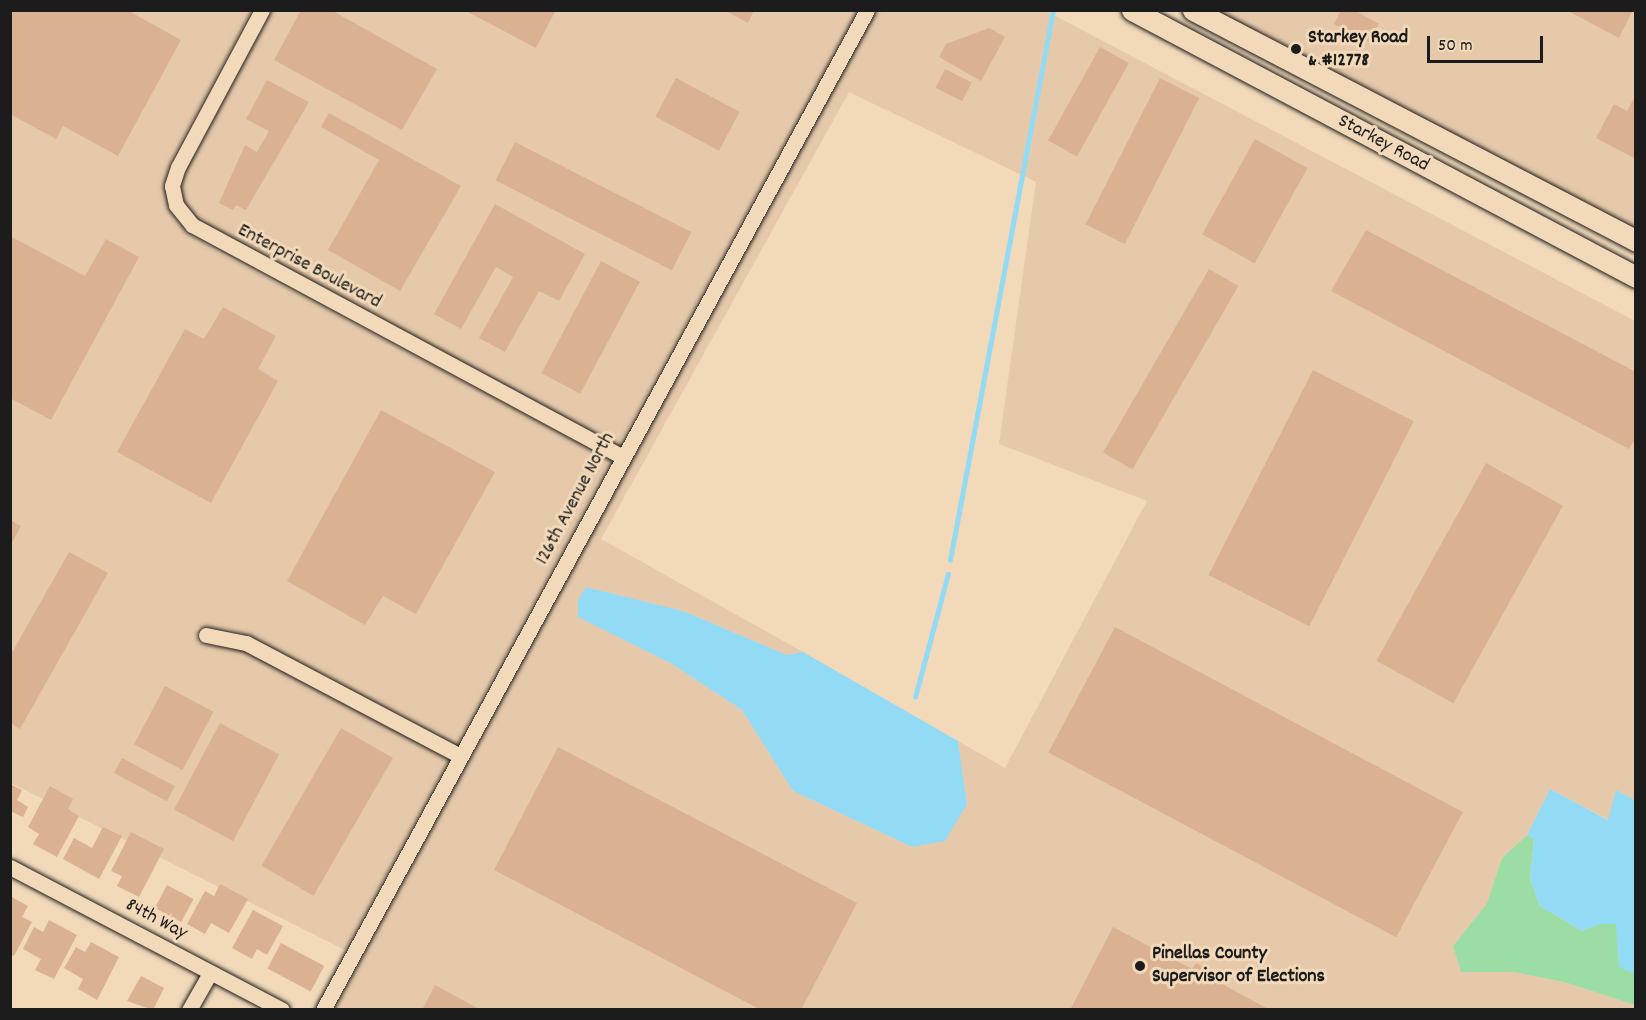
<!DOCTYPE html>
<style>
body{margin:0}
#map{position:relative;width:1646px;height:1020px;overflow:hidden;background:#f1d9b9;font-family:Dekko,sans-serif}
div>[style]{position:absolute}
.built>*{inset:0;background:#e6c9aa}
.green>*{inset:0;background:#9cdda6}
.water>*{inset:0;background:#93daf5}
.stream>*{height:4.5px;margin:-2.25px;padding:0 2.25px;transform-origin:2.25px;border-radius:2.25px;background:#93daf5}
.building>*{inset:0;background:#dab292;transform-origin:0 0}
.roads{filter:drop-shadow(0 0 2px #1c1c1c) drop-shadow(0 0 2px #1c1c1c)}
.street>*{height:15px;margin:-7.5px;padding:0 7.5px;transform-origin:7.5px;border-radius:7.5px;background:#f1d9b9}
.secondary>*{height:21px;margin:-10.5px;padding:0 10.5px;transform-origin:10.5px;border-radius:10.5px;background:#f1d9b9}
.dots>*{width:16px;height:16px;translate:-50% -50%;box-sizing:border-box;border:3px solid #f1d9b9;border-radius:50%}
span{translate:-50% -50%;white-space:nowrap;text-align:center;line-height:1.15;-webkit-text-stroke:6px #f1d9b9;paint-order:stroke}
.poi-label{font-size:20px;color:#1c1c1c;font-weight:700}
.left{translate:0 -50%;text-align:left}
.street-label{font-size:20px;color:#1c1c1c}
.frame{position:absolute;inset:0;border:12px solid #1c1c1c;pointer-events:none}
.scale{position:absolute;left:1427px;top:36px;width:116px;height:27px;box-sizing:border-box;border:3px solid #1c1c1c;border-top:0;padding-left:8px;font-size:18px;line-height:21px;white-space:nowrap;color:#1c1c1c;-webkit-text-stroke:4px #f1d9b9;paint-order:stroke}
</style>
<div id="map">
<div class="built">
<i style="clip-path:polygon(10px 11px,251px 11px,170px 162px,164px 183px,169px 209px,188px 232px,218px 252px,611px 460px,456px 745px,250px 636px,225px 628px,196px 627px,198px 643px,243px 650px,449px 759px,345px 950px,11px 783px)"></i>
<i style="clip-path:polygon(272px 11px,857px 11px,618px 446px,226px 238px,198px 220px,184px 202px,181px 187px,186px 170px)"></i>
<i style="clip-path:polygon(evenodd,877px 11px,1046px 11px,1635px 321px,1635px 800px,1616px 790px,1609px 820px,1550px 789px,1527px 835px,1502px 858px,1487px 903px,1453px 946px,1462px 972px,1514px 972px,1564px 982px,1635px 1005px,1635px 1009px,334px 1010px,877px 11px,849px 92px,1036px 182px,999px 444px,1147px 501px,1005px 768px,958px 741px,967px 804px,912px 847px,793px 791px,742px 710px,672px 664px,579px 617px,586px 587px,683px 611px,787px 655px,803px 652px,601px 539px,849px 92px)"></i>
<i style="clip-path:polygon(1211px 11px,1635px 11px,1635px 231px)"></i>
</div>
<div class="green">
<i style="clip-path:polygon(1527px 835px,1534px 839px,1530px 879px,1540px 906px,1582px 931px,1600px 923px,1617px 924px,1619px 966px,1635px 974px,1635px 1005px,1564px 982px,1514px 972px,1461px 972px,1453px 946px,1487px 903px,1502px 858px)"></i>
</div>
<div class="water">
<i style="clip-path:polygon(586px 587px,683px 611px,787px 655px,803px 652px,958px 741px,967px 804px,945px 841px,912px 847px,793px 791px,742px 710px,672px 664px,578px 617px,578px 600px)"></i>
<i style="clip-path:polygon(1550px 789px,1608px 820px,1616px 790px,1635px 800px,1635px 974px,1619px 967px,1616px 924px,1600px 924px,1582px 931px,1540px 906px,1530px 879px,1534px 839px,1527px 835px)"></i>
</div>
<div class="stream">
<i style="left:950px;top:560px;width:560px;rotate:-79.39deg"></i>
<i style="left:915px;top:697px;width:127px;rotate:-75deg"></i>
</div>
<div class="building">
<i style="clip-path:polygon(10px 10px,127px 10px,181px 40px,118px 156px,63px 126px,56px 139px,10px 114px)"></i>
<i style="clip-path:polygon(301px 10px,331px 10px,437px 69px,402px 130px,274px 60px)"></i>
<i style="clip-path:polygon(464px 10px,556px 10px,536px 48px)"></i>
<i style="clip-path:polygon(724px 10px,754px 10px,748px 23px)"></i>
<i style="clip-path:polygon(1341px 10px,1354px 10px,1379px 24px,1369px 42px,1334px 24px)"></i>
<i style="clip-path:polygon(1566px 10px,1633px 10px,1619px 38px)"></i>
<i style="clip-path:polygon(989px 28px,1005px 37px,981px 81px,939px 57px,946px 44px)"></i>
<i style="left:1100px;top:47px;width:33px;height:107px;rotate:29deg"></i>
<i style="left:945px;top:69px;width:30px;height:21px;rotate:27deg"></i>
<i style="left:676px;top:78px;width:72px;height:44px;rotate:28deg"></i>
<i style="left:1160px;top:78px;width:44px;height:164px;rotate:27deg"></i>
<i style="clip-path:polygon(267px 80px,309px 102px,246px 210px,236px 205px,233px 210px,219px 203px,245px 145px,257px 152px,269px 131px,246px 119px)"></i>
<i style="clip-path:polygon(1636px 95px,1636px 159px,1596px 138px,1614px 104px,1627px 111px)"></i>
<i style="clip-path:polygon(329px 113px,461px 186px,400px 291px,328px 250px,379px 160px,321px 127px)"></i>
<i style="left:1255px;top:139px;width:60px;height:109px;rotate:29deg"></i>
<i style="left:515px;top:142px;width:198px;height:43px;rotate:27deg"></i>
<i style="clip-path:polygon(495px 204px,585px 254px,559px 301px,539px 291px,505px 352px,479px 338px,513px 277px,496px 267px,461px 329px,434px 314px)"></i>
<i style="clip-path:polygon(1366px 230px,1636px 372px,1636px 437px,1629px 449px,1331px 291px)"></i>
<i style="clip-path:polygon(10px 236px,85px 276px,106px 239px,139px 257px,51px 420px,10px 398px)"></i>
<i style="left:601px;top:261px;width:44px;height:127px;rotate:28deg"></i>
<i style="left:1209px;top:269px;width:34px;height:212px;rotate:30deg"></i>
<i style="clip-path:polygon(223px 307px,276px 336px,258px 369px,278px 381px,211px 503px,117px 452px,185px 329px,204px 339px)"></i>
<i style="left:1313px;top:370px;width:113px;height:230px;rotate:27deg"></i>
<i style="clip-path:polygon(381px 410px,495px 472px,416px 614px,383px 596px,365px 625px,287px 581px)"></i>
<i style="left:1486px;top:463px;width:88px;height:226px;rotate:29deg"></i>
<i style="clip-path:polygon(10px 520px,21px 526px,10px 546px)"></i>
<i style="clip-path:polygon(69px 552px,108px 573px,20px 729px,10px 723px,10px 656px)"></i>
<i style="left:1115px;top:627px;width:394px;height:142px;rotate:28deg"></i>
<i style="left:165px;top:686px;width:55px;height:66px;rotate:28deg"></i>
<i style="left:220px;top:723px;width:67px;height:98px;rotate:28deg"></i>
<i style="left:341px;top:728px;width:60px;height:159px;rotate:30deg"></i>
<i style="clip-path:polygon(558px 747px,857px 903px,801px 1010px,761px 1010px,494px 870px)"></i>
<i style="left:122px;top:758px;width:60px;height:17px;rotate:28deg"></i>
<i style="clip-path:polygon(10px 784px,22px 790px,17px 800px,28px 807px,23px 817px,10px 811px)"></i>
<i style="clip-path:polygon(50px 786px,73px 799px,68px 809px,79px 816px,57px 857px,33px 844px,39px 834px,28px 827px)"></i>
<i style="clip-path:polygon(103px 827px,122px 836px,99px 879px,63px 859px,74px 838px,92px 848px)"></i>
<i style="clip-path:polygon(131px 832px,164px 849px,139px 897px,117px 886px,122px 876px,111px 871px)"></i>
<i style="clip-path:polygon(220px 884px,248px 899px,229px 933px,211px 923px,205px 934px,187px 924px,205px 891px,214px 896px)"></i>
<i style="left:167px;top:885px;width:30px;height:26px;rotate:28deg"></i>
<i style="clip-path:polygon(10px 896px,28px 906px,22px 917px,32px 922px,14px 956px,10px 954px)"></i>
<i style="clip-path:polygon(253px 910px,283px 926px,267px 955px,257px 949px,252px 959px,232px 948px)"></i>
<i style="clip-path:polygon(49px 920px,77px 935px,54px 979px,35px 970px,41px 959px,23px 949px,34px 927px,43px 932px)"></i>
<i style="clip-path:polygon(1113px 927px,1192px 969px,1196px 963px,1215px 973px,1213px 979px,1270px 1010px,1070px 1010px)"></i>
<i style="clip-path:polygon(91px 942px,119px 957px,97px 1000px,78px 989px,83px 979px,64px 968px,76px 947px,85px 952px)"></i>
<i style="left:281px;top:943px;width:49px;height:29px;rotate:28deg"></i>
<i style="clip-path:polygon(141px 976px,164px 988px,153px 1010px,127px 1001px)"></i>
<i style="clip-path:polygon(435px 985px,481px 1010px,422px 1010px)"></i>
</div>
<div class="roads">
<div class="street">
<i style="left:262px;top:10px;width:178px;rotate:118.1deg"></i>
<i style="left:178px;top:167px;width:20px;rotate:108deg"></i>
<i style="left:172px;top:186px;width:19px;rotate:78deg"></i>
<i style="left:176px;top:205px;width:26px;rotate:51deg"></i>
<i style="left:192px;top:225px;width:489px;rotate:28.3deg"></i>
<i style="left:206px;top:635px;width:41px;rotate:11.3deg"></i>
<i style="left:246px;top:643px;width:242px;rotate:27.8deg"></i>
<i style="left:10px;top:867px;width:307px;rotate:27.7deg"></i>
<i style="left:189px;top:1010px;width:43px;rotate:-60.4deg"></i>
<i style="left:323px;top:1010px;width:1138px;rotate:-61.45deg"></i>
</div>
<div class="secondary">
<i style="left:1132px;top:10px;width:570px;rotate:27.91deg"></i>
<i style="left:1193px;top:10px;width:500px;rotate:27.5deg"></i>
</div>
</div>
<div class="dots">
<i style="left:1296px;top:49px;background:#1c1c1c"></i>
<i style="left:1140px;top:966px;background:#1c1c1c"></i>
</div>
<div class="poi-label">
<span class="left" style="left:1308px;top:50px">Starkey Road<br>&amp; #12778</span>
<span class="left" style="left:1152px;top:966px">Pinellas County<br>Supervisor of Elections</span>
</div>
<div class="street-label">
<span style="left:1383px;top:144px;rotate:28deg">Starkey Road</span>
<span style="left:309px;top:267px;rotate:28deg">Enterprise Boulevard</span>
<span style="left:576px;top:499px;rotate:-62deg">126th Avenue North</span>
<span style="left:156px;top:920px;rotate:28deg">84th Way</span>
</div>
<div class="frame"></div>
<div class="scale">50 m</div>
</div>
